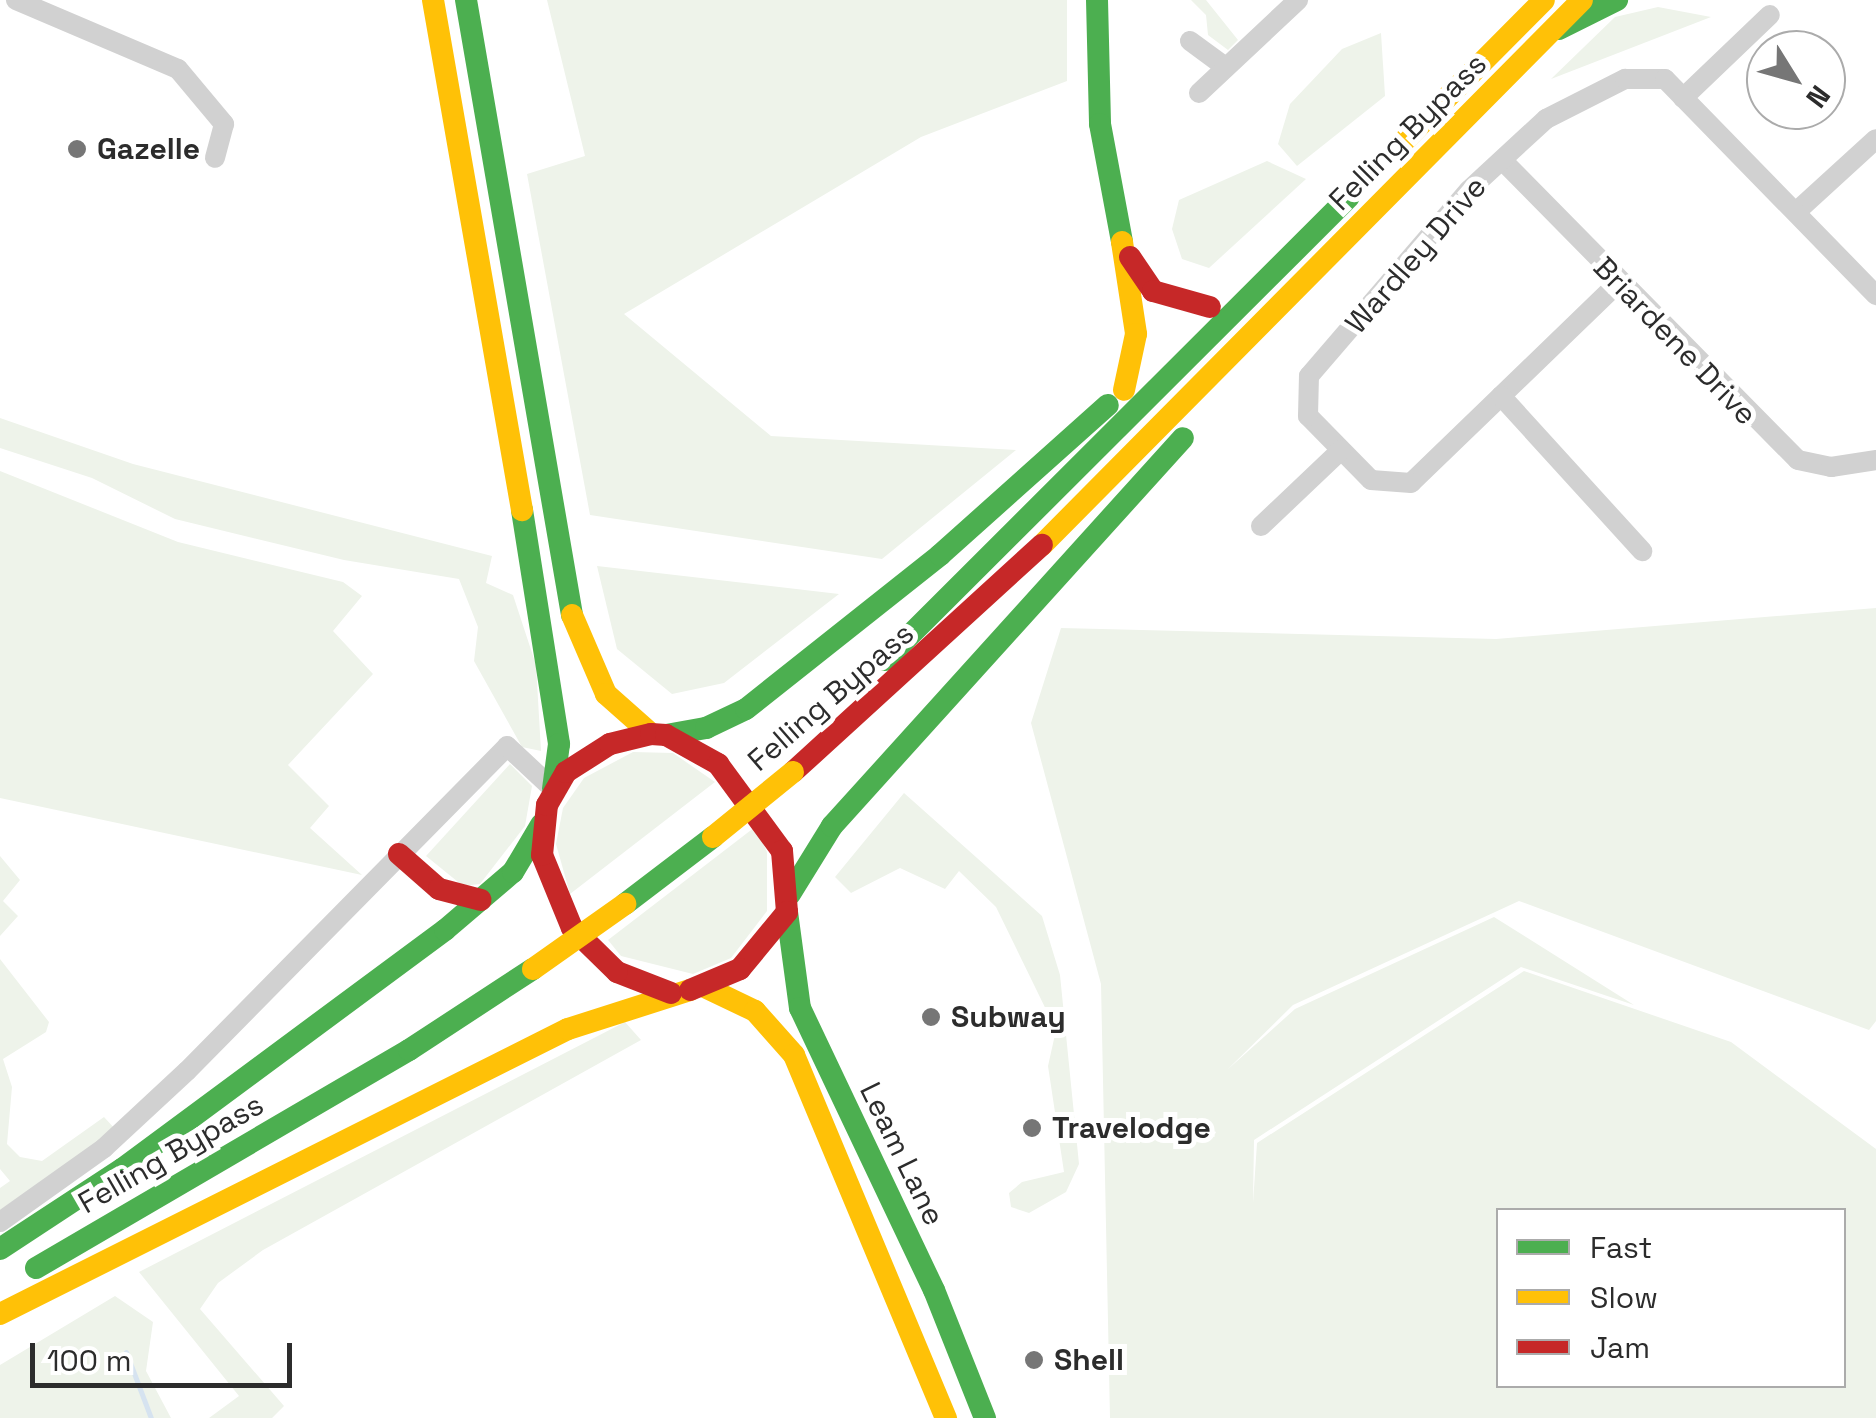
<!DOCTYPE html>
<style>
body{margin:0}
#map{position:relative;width:1876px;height:1418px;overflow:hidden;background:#fff;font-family:"Space Grotesk",sans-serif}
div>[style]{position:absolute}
.green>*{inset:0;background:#eef3ea}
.stream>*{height:5px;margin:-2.5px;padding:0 2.5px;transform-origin:2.5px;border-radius:2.5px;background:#d6e3f0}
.street>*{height:20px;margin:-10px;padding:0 10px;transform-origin:10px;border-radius:10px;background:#d1d1d1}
.fast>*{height:22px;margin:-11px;padding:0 11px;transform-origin:11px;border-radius:11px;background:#4caf50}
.slow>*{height:22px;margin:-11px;padding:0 11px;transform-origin:11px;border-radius:11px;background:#ffc107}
.jam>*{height:22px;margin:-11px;padding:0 11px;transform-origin:11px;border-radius:11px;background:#c62828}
.slow-bridge>*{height:22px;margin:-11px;padding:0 11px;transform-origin:11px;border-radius:11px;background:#ffc107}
.dots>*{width:28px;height:28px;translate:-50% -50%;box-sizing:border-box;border:5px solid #fff;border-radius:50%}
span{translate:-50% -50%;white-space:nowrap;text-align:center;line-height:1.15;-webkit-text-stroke:10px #fff;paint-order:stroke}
.street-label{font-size:30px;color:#2c2c2c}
.poi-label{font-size:30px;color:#2c2c2c;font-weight:700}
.left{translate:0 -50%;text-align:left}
.legend{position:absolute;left:1496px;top:1208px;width:350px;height:180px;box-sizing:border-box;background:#fff;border:2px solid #ababab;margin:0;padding:12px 18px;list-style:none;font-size:30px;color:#2c2c2c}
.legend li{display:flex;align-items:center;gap:20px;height:50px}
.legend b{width:50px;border:2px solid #ababab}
.north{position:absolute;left:1746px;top:30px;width:100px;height:100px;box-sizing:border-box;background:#fff;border:2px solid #ababab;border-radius:50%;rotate:127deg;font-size:28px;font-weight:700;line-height:40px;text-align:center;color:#2c2c2c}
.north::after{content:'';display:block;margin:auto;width:35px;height:45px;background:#767676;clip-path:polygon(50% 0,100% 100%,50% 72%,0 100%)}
.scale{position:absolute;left:30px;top:1343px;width:262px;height:45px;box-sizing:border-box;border:5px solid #2c2c2c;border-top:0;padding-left:12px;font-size:30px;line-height:35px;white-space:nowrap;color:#2c2c2c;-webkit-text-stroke:8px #fff;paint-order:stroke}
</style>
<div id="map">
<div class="green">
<i style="clip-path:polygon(547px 0,1067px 0,1067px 81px,921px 137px,624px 314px,771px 436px,1016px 450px,882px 559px,590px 515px,527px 174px,585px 156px)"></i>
<i style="clip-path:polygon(1191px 0,1206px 0,1238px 40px,1228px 50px,1208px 35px,1206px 15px)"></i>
<i style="clip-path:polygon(1658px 7px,1711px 17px,1551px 79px,1615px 17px)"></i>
<i style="clip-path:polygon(1381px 33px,1385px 96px,1297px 166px,1278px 144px,1290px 104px,1342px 49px)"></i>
<i style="clip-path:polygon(1267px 161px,1306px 179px,1209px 268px,1182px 259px,1172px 229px,1179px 200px)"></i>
<i style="clip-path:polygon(0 418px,133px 464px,492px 556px,486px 583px,513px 595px,536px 665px,541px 751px,522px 747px,474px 661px,478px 627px,459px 579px,344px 560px,175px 519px,92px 478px,0 448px)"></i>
<i style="clip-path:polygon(0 471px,178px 542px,343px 582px,362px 596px,333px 631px,373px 674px,288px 765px,329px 806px,310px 828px,362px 875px,0 798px)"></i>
<i style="clip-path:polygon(597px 566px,839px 594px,724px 683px,672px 694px,617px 649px)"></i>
<i style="clip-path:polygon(evenodd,1876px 608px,1876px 1021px,1869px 1030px,1519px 901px,1293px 1005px,1227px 1070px,1295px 1009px,1494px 917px,1634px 1005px,1521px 967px,1254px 1140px,1253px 1203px,1257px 1143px,1524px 971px,1731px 1042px,1876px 1149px,1876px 1418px,1110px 1418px,1101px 984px,1031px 723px,1061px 628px,1496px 639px,1876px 608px,1844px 1210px,1844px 1386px,1498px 1386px,1498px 1210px,1844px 1210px)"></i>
<i style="clip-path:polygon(633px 752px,673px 753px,715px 782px,570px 894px,556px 844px,563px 808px,584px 778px)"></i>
<i style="clip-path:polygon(510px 764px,532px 786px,525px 826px,480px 884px,463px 886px,426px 856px)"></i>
<i style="clip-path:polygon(904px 793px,1042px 916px,1060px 975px,1079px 1164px,1066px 1192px,1029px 1213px,1011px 1207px,1009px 1193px,1022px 1182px,1064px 1172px,1048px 1066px,1056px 1030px,996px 907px,959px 871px,945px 889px,900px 868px,851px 893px,835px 877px)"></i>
<i style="clip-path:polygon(755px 827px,767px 852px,767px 911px,731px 958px,693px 974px,621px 956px,608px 940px)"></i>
<i style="clip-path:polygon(0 856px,20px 880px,3px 901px,18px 916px,0 936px)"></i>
<i style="clip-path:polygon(0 959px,49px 1022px,46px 1032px,3px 1059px,12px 1087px,7px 1144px,20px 1157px,42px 1161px,104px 1117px,116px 1130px,0 1210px,0 1188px,10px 1181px,0 1169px)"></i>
<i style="clip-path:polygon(625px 1022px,641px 1040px,263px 1250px,218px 1283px,200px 1309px,284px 1406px,272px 1418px,209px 1418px,239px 1396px,139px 1272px)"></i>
<i style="clip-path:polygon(115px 1296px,153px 1322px,146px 1371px,171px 1418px,0 1418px,0 1365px)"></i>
</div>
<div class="stream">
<i style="left:126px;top:1352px;width:71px;rotate:69.3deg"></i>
</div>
<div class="street">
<i style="left:16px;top:0;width:176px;rotate:23.1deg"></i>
<i style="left:178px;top:69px;width:72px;rotate:50.1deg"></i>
<i style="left:224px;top:124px;width:35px;rotate:105deg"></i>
<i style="left:1190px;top:41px;width:42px;rotate:36.3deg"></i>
<i style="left:1199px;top:93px;width:136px;rotate:-43.2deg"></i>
<i style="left:1683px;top:98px;width:120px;rotate:-43.7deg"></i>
<i style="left:1502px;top:160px;width:421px;rotate:45.4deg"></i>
<i style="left:1798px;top:460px;width:34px;rotate:12deg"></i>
<i style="left:1831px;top:467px;width:46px;rotate:-8.8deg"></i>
<i style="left:1796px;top:212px;width:108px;rotate:-42.4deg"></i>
<i style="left:1617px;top:284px;width:286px;rotate:136deg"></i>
<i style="left:1411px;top:483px;width:40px;rotate:-175.7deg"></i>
<i style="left:1371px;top:480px;width:90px;rotate:-134.5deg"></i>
<i style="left:1308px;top:416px;width:40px;rotate:-88.6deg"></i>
<i style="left:1309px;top:376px;width:245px;rotate:-49.3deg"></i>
<i style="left:1469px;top:190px;width:105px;rotate:-42.7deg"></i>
<i style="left:1546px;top:119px;width:89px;rotate:-26.9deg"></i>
<i style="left:1625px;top:79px;width:40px"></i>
<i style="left:1665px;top:79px;width:302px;rotate:45.7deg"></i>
<i style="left:1501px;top:396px;width:210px;rotate:47.7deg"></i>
<i style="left:1261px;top:526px;width:110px;rotate:-43.5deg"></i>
<i style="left:0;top:1222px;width:128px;rotate:-35.4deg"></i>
<i style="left:104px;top:1148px;width:113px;rotate:-42.9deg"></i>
<i style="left:187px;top:1071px;width:456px;rotate:-45.4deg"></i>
<i style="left:507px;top:746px;width:63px;rotate:43.1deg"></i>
</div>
<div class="fast">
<i style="left:466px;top:0;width:624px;rotate:80.22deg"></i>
<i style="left:1097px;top:0;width:124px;rotate:88.6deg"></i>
<i style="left:1100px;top:124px;width:120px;rotate:79.4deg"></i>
<i style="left:1559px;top:29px;width:65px;rotate:-26.6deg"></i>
<i style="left:522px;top:510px;width:237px;rotate:81deg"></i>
<i style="left:559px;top:744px;width:45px;rotate:97.6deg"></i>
<i style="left:885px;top:660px;width:655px;rotate:-44.94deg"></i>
<i style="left:666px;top:735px;width:41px;rotate:-9.9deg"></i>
<i style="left:706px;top:728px;width:44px;rotate:-25.4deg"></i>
<i style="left:746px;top:709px;width:248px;rotate:-38.4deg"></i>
<i style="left:940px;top:555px;width:225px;rotate:-41.8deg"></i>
<i style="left:790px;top:894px;width:80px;rotate:-58.3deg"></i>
<i style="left:832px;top:826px;width:523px;rotate:-47.87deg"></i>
<i style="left:625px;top:904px;width:111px;rotate:-37.3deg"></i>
<i style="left:787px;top:912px;width:97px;rotate:82.3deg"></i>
<i style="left:800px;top:1008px;width:312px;rotate:64.6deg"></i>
<i style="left:934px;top:1290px;width:138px;rotate:68.3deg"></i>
<i style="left:0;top:1249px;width:146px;rotate:-33.3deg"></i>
<i style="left:122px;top:1169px;width:402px;rotate:-36.5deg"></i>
<i style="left:445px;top:930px;width:89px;rotate:-40.5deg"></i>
<i style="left:513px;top:872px;width:55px;rotate:-59.2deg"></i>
<i style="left:36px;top:1268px;width:432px;rotate:-30.3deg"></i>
<i style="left:409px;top:1050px;width:148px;rotate:-33.2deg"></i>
</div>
<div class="slow">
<i style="left:433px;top:0;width:518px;rotate:80.1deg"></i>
<i style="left:1405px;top:140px;width:197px;rotate:-45.2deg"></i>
<i style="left:1122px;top:242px;width:93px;rotate:81.3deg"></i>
<i style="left:1136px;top:334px;width:57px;rotate:102.1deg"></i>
<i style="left:1042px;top:545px;width:767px;rotate:-45.26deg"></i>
<i style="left:572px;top:615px;width:86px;rotate:66.7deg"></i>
<i style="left:606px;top:694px;width:60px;rotate:41.6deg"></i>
<i style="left:707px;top:988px;width:53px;rotate:25.6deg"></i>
<i style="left:755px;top:1011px;width:59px;rotate:48.4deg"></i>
<i style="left:794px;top:1055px;width:394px;rotate:67.3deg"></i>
<i style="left:0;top:1314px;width:635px;rotate:-26.65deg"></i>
<i style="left:568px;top:1029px;width:128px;rotate:-17.7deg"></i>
</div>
<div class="jam">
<i style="left:1130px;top:257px;width:41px;rotate:55.9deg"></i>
<i style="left:1153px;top:291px;width:59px;rotate:15.7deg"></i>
<i style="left:793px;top:772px;width:337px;rotate:-42.4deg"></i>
<i style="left:399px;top:854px;width:53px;rotate:41.2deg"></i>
<i style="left:439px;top:889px;width:43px;rotate:14.7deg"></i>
<i style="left:671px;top:993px;width:58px;rotate:-158.7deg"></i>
<i style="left:617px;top:972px;width:63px;rotate:-135.6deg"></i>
<i style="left:572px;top:928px;width:79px;rotate:-112.3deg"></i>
<i style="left:542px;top:855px;width:50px;rotate:-84.3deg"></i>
<i style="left:547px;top:805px;width:38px;rotate:-60deg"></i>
<i style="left:566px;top:772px;width:52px;rotate:-32.5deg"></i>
<i style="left:610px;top:744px;width:42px;rotate:-13.7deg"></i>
<i style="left:651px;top:734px;width:15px;rotate:4deg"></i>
<i style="left:666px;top:735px;width:60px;rotate:29.1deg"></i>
<i style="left:718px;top:764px;width:108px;rotate:53.7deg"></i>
<i style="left:782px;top:851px;width:61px;rotate:85.3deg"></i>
<i style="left:787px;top:912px;width:74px;rotate:129.5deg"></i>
<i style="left:740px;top:969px;width:54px;rotate:157.2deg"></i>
</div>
<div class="slow-bridge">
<i style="left:713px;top:837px;width:103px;rotate:-39.1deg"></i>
<i style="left:533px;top:969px;width:113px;rotate:-35.2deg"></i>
</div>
<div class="dots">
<i style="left:77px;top:149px;background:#767676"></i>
<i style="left:931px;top:1017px;background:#767676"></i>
<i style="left:1032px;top:1128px;background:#767676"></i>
<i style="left:1034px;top:1360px;background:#767676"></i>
</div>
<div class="street-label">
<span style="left:1408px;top:132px;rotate:-45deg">Felling Bypass</span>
<span style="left:1416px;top:255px;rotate:-49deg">Wardley Drive</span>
<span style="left:1675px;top:341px;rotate:46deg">Briardene Drive</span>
<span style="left:831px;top:697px;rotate:-41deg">Felling Bypass</span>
<span style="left:171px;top:1154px;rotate:-30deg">Felling Bypass</span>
<span style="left:902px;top:1154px;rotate:64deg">Leam Lane</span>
</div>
<div class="poi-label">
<span class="left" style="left:97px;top:149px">Gazelle</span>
<span class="left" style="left:951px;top:1017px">Subway</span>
<span class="left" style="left:1052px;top:1128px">Travelodge</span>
<span class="left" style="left:1054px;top:1360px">Shell</span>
</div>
<ul class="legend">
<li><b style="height:12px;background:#4caf50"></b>Fast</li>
<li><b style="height:12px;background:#ffc107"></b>Slow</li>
<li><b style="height:12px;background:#c62828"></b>Jam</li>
</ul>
<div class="north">N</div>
<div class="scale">100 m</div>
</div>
